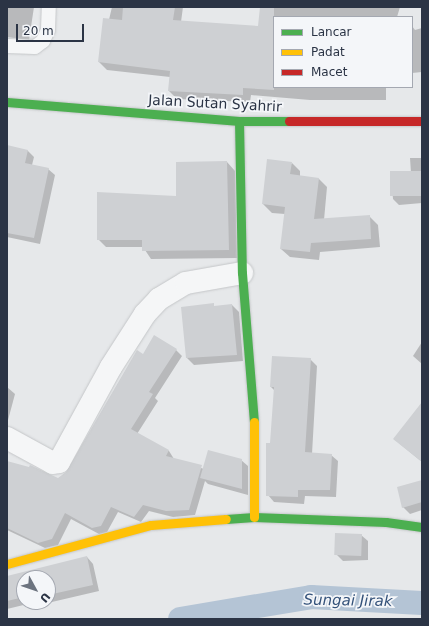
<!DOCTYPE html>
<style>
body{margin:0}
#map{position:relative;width:429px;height:626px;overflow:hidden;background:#e6e8ea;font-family:"DejaVu Sans",sans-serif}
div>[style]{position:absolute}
.shadow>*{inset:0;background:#0003}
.canal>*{height:24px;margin:-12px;padding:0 12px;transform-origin:12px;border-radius:12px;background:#b4c4d5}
.building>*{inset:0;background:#ced0d3;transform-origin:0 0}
.roads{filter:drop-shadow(0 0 1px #c4c6c8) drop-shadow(0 0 1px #c4c6c8)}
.lane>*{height:14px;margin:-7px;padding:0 7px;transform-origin:7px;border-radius:7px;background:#f5f6f7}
.street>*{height:22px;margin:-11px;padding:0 11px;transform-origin:11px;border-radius:11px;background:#f5f6f7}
.fast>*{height:9px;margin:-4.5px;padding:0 4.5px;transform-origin:4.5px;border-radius:4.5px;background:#4caf50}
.slow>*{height:9px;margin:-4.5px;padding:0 4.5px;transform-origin:4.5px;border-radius:4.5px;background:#ffc107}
.jam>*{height:9px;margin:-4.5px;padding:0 4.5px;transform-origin:4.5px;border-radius:4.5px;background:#c62828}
span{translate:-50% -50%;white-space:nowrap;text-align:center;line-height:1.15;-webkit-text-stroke:3.5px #f4f6f9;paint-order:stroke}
.street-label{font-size:14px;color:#2b3445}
.water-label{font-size:15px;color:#34527a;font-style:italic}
.frame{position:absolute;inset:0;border:8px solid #2b3445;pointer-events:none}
.legend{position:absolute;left:273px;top:16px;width:140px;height:72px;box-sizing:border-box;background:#f4f6f9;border:1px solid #a4a8b1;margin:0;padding:5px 7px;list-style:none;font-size:12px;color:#2b3445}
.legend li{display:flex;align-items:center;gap:8px;height:20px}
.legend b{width:20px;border:1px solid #a4a8b1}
.north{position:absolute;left:16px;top:570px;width:40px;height:40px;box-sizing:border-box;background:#f4f6f9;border:1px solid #a4a8b1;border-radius:50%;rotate:130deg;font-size:11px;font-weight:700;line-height:16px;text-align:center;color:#2b3445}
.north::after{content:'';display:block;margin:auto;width:14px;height:18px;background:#6c737f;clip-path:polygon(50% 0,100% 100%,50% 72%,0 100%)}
.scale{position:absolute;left:16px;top:24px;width:68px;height:18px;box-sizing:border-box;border:2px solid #2b3445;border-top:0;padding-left:5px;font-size:12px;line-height:14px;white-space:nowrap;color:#2b3445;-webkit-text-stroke:3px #f4f6f9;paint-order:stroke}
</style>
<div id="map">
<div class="shadow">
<i style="clip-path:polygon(7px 7px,34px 7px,29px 40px,7px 37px)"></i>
<i style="clip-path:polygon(112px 7px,183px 7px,181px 22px,259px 27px,261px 7px,400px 7px,397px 17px,274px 17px,274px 87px,386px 87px,386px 100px,310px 100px,251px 95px,250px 102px,177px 99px,169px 91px,170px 77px,107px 70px,99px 62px)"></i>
<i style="clip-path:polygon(412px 26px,415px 30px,422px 28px,422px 72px,412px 73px)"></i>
<i style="clip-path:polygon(27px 150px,34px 157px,32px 165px,48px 169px,55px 175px,40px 244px,7px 237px,7px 153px)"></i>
<i style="clip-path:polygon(410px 158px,422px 158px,422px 203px,399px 205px,393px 199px,391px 174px,411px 173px)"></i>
<i style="clip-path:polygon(227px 162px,235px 171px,237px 258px,151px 259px,143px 247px,106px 247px,98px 239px,177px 197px)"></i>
<i style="clip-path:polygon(292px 163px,300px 171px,300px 177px,319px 179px,327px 187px,324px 220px,370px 217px,378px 225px,380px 247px,320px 252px,319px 260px,290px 257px,281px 249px,285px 214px,272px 213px,263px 204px)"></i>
<i style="clip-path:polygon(232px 305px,239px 312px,243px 361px,194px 365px,187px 358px)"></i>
<i style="clip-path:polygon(422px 342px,422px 364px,413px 356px)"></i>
<i style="clip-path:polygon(176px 350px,182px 356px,155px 398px,158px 401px,137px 434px,169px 451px,174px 459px,204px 469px,241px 460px,248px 466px,248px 495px,208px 484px,205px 481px,195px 515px,173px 517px,149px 511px,141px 522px,118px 512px,107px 532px,99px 534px,71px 519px,58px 545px,45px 548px,7px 530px,7px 462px,58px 479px,71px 469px,143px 355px)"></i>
<i style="clip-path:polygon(310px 359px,317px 366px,312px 454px,331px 455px,338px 461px,336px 497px,305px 496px,304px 504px,274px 502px,268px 495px,275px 391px,271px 387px)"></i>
<i style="clip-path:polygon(7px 387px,15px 394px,7px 424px)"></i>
<i style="clip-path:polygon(422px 403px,422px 462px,394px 439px)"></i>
<i style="clip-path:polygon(422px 481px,422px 510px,410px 514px,403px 507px)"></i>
<i style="clip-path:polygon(361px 535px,368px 541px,368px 560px,343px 561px,336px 554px)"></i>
<i style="clip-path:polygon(evenodd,87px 557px,93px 564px,99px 591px,39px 605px,36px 602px,7px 609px,7px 577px,87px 557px,24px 578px,48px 578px,48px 602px,24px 602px,24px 578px)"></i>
</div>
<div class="canal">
<i style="left:180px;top:619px;width:133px;rotate:-9.5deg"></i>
<i style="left:311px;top:597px;width:111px;rotate:3.1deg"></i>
</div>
<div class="building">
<i style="clip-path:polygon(123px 7px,175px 7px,173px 20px,258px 26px,260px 7px,274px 7px,274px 90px,243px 88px,243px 95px,168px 91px,170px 71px,98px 62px,103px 18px,122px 20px)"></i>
<i style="clip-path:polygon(7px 145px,28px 150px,25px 163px,49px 168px,34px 238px,7px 233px)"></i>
<i style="clip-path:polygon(267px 159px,292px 162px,290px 174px,319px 178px,314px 219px,370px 215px,371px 239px,311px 243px,310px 252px,280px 249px,285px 207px,262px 204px)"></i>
<i style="clip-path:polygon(227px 161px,229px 250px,142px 251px,142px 240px,97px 240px,97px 192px,176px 196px,176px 162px)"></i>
<i style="left:422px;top:171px;width:25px;height:32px;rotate:90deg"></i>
<i style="clip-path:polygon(214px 303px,214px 306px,232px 304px,237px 355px,186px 358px,181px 307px)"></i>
<i style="clip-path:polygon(154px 335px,177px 349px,149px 392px,153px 394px,131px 429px,169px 450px,166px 456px,202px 465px,189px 510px,166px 511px,143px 505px,134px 517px,111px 507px,101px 526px,92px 528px,65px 513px,52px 539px,38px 543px,7px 528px,7px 461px,29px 467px,30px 465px,58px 478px,66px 472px,137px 350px,143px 354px)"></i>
<i style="clip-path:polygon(272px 356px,311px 358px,305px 452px,332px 454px,330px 490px,298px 490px,298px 497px,266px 496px,266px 443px,270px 443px,274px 387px,270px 387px)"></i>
<i style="clip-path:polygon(422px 402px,422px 462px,393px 439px)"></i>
<i style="clip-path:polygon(208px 450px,242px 459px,242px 489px,200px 478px)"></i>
<i style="clip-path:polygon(422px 480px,422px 502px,402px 508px,397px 487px)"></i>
<i style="left:335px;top:533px;width:27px;height:22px;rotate:2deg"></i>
<i style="clip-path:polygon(87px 556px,93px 585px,48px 595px,48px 578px,24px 578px,24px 597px,7px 601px,7px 576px)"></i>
</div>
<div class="roads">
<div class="lane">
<i style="left:7px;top:46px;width:28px;rotate:2deg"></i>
<i style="left:35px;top:47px;width:10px;rotate:-37deg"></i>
<i style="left:43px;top:41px;width:12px;rotate:-66deg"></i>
<i style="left:48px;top:30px;width:23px;rotate:-88deg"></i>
</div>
<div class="street">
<i style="left:7px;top:438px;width:52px;rotate:28.5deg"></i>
<i style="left:53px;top:463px;width:6px;rotate:-9deg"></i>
<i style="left:59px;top:462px;width:108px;rotate:-61.3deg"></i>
<i style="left:111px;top:367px;width:63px;rotate:-57.3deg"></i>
<i style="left:145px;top:314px;width:21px;rotate:-47deg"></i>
<i style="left:159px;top:299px;width:31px;rotate:-31deg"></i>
<i style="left:186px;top:283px;width:57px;rotate:-10.1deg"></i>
</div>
<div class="fast">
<i style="left:7px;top:102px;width:233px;rotate:4.7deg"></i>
<i style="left:239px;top:121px;width:50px"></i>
<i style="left:239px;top:121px;width:152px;rotate:88.9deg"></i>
<i style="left:242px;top:273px;width:149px;rotate:85.4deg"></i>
<i style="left:226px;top:519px;width:28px;rotate:-4deg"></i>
<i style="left:254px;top:517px;width:132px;rotate:2.2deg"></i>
<i style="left:386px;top:522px;width:36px;rotate:8deg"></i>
</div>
<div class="slow">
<i style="left:254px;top:422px;width:95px;rotate:90deg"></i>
<i style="left:7px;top:564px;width:149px;rotate:-15.2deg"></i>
<i style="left:151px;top:525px;width:75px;rotate:-4.6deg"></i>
</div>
<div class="jam">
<i style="left:289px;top:121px;width:133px"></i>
</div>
</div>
<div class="street-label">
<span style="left:215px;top:103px;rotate:3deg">Jalan Sutan Syahrir</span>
</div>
<div class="water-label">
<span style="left:348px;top:601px;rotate:1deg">Sungai Jirak</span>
</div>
<div class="frame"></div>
<ul class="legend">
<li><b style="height:5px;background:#4caf50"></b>Lancar</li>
<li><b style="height:5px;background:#ffc107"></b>Padat</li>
<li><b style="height:5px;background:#c62828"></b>Macet</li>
</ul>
<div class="north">U</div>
<div class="scale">20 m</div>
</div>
